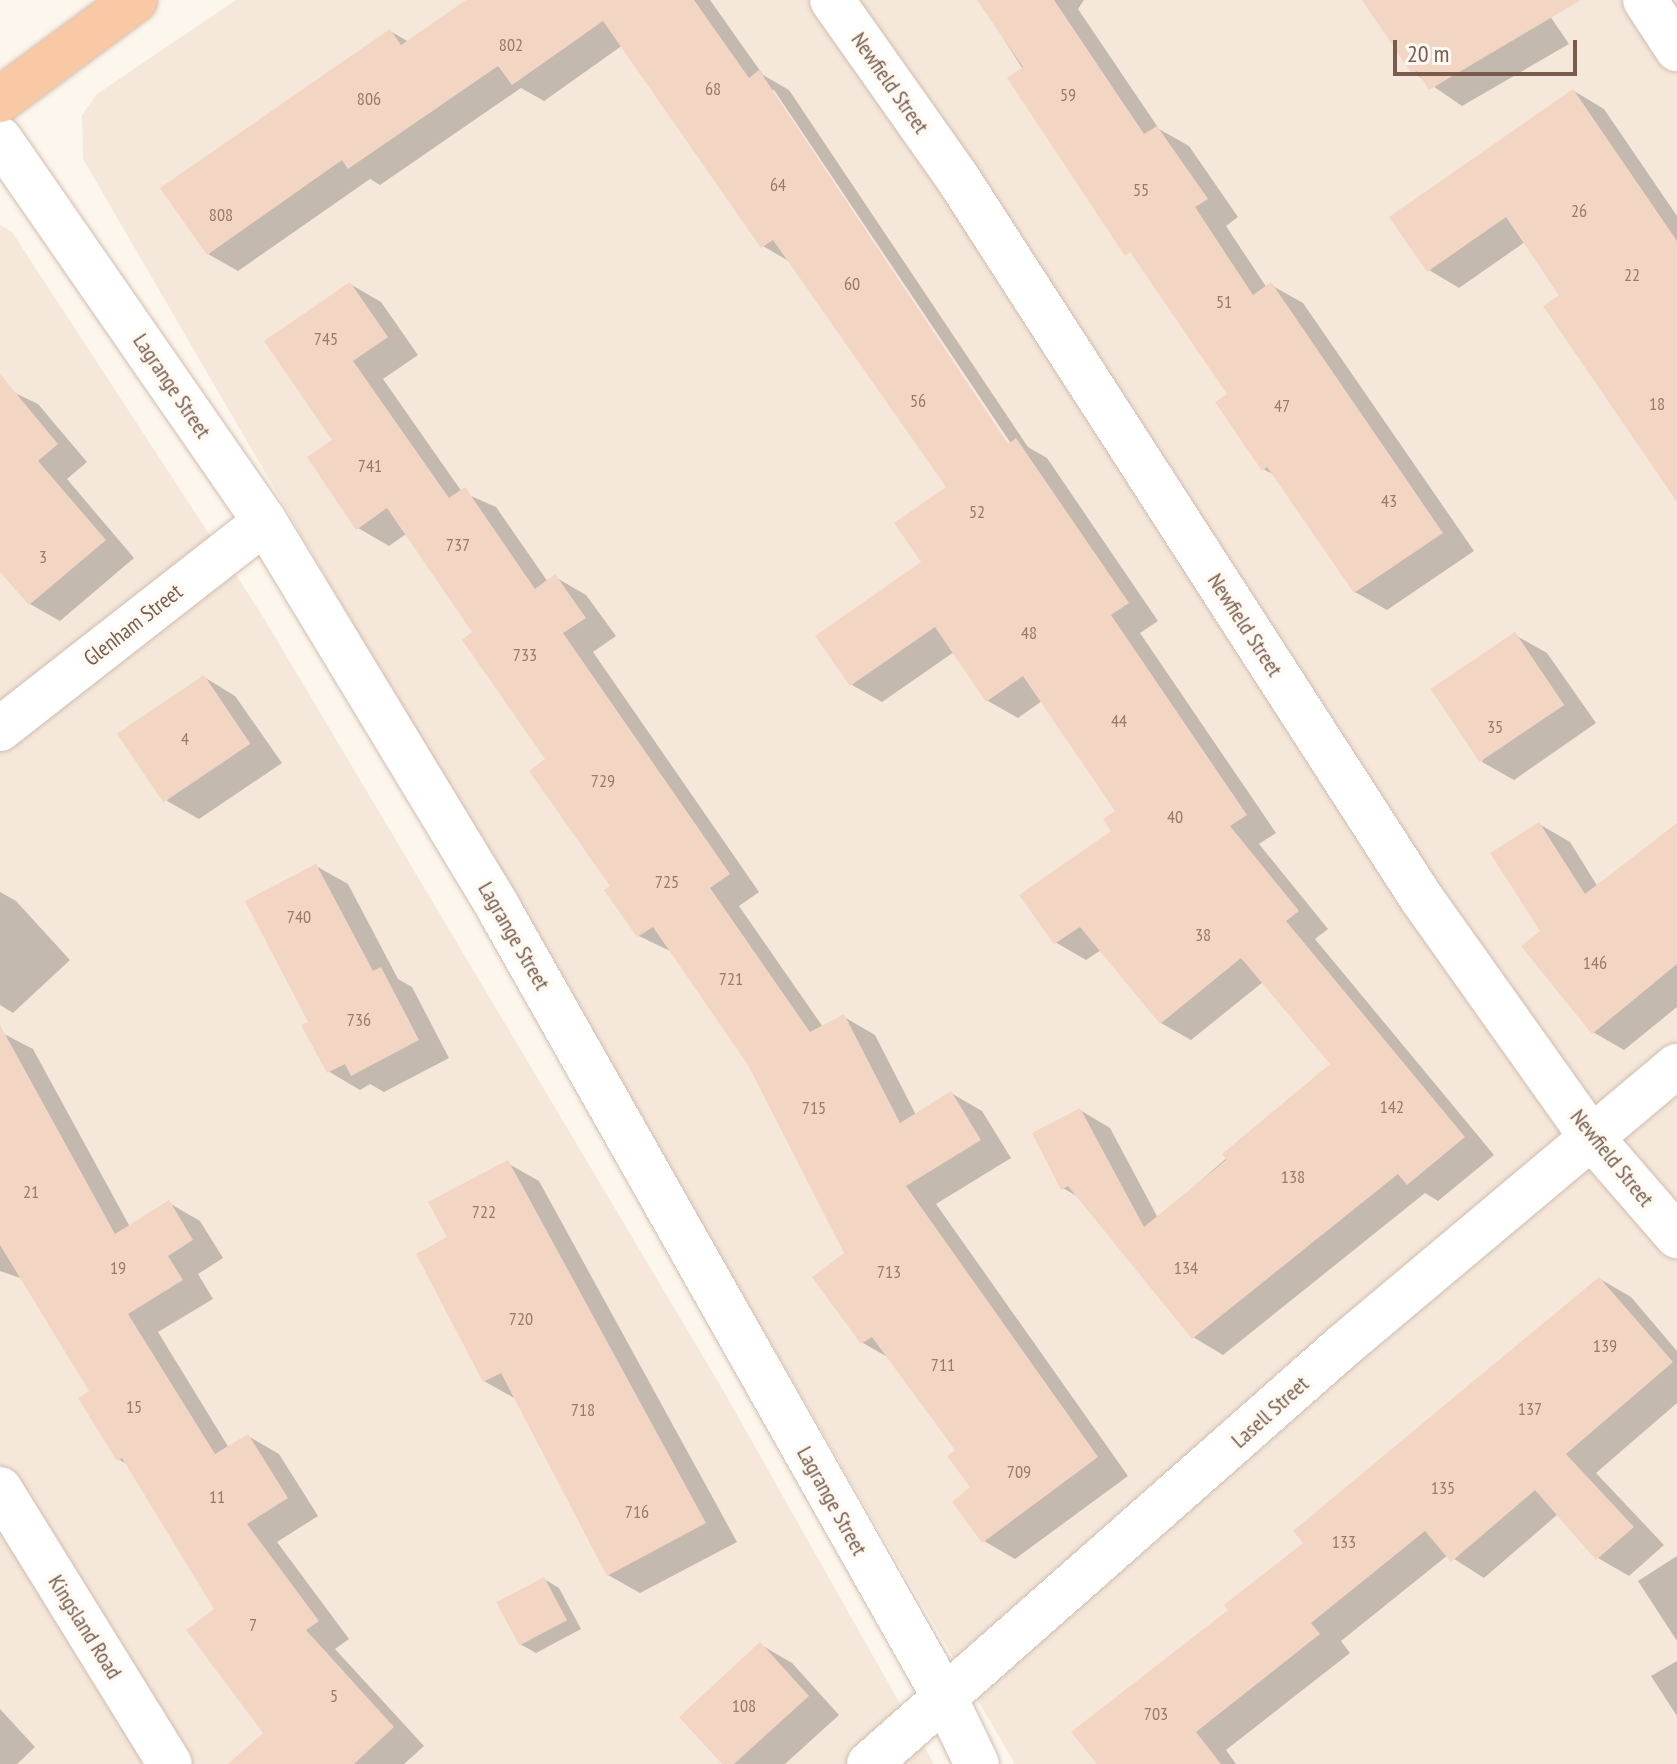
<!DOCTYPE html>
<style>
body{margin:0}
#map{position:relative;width:1677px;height:1764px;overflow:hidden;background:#fdf6ec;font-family:"PT Sans Narrow",sans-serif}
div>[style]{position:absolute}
.residential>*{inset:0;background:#f5e8da}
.shadow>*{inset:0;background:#0003}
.building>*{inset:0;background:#f3d5c3;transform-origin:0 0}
.roads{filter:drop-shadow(0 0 2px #d1beb0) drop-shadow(0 0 2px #d1beb0)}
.minor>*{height:44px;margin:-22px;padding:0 22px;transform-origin:22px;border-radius:22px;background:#fff}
.secondary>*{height:44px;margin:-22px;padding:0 22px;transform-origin:22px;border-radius:22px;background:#fff}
.trunk>*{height:44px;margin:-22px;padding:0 22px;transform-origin:22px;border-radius:22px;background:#f9c8a4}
span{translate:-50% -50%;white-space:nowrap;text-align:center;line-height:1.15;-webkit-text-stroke:8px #fffaf3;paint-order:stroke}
.number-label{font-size:18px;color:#987a6a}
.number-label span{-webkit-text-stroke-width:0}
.street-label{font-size:22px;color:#7a5c4d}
.scale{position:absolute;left:1393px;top:40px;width:184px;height:36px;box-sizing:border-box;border:4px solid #7a5c4d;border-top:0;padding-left:10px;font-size:24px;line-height:28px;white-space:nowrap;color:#7a5c4d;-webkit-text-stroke:6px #fffaf3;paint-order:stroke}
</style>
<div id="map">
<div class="residential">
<i style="clip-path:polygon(236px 0,1677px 0,1677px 1764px,1015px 1764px,83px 159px,82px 115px,97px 94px)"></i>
<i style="clip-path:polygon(0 225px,12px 232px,262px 615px,723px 1390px,934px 1764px,0 1764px)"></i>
</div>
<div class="shadow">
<i style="clip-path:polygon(evenodd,472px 0,710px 0,763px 75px,789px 90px,1028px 447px,1047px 458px,1158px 621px,1140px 633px,1276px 833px,1259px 844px,1328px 929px,1315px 939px,1494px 1155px,1438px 1201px,1425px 1193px,1223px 1355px,1193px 1337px,1080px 1198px,1063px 1188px,1080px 1110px,1110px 1128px,1158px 1218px,1333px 1065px,1263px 982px,1191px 1040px,1161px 1023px,1101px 950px,1086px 960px,1055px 942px,1114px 831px,1118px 811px,1042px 701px,1018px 718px,988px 701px,954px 652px,882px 702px,852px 685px,924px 562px,949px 488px,792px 263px,763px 246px,623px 45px,544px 101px,521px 88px,380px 185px,370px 179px,238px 271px,208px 254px,390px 31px,409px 42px,472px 0,770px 90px,774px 90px,1016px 451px,1012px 453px,770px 90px)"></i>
<i style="clip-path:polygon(979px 0,1084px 0,1078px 9px,1159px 129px,1189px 146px,1238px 217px,1226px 226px,1267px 288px,1271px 285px,1303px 303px,1474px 551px,1387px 610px,1355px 592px,1276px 476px,1263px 469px,1229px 394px)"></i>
<i style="clip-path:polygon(1384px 0,1539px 0,1569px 44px,1462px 106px,1414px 73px)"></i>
<i style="clip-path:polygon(1574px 91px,1604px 109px,1677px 216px,1677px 480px,1525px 242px,1459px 288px,1429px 270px)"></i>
<i style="clip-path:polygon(350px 284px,381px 302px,418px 355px,383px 379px,462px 492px,496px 507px,548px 582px,555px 577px,586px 595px,616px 636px,593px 652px,759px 892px,739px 906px,823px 1027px,844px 1017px,875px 1035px,916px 1115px,951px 1093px,982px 1111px,1011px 1158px,936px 1204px,1128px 1476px,1015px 1559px,984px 1541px,973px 1488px,958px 1451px,891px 1359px,863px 1343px,847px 1254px,750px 1064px,672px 952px,639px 936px,607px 890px,612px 887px,547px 760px,475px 633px,406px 534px,389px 546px,358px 528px,335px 440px)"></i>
<i style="clip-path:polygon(0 386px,38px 404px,87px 462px,67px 479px,134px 558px,60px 621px,30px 604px,0 569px)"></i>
<i style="clip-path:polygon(1515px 635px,1547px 653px,1596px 723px,1514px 780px,1482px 762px)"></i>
<i style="clip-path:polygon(204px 677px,235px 696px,282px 763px,199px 819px,167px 801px)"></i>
<i style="clip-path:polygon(1539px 824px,1570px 842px,1598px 887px,1677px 825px,1677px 1007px,1624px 1050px,1593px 1032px,1543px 931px)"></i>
<i style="clip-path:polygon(316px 866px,348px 884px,398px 979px,412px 987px,449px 1058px,384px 1092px,370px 1084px,360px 1090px,328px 1071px,310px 1022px)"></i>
<i style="clip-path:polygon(0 892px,16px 901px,70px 960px,13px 1013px,0 1005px)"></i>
<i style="clip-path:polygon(0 1032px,33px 1049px,130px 1227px,169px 1203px,200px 1221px,223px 1258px,198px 1274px,213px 1299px,158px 1332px,229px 1448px,248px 1436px,279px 1454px,318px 1516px,277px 1542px,349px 1639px,335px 1649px,424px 1746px,404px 1764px,271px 1764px,265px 1733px,217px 1610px,129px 1465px,118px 1459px,91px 1392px,23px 1279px,0 1271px)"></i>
<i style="clip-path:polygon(507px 1163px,539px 1181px,737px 1542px,640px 1593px,608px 1575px,516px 1399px,484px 1381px,450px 1238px)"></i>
<i style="clip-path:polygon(1600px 1279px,1631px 1297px,1677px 1351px,1677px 1403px,1596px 1473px,1664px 1545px,1629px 1576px,1598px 1558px,1558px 1514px,1484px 1578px,1448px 1555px,1341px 1641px,1350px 1653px,1226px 1750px,1236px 1764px,1099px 1764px,1231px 1610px)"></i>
<i style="clip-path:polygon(1677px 1556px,1677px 1641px,1638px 1581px)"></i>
<i style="clip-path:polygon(544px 1579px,559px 1588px,581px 1629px,536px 1653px,520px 1644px)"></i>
<i style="clip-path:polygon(761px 1645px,792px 1663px,839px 1715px,785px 1764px,724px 1764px)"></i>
<i style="clip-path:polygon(1677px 1661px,1677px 1716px,1651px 1676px)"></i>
<i style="clip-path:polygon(0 1709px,35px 1747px,17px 1764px,0 1764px)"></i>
</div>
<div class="building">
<i style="clip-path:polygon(466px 0,694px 0,749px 78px,759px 70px,1008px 444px,1016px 438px,1129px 603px,1111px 615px,1247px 815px,1230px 826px,1299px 911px,1286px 921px,1465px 1137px,1407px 1185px,1398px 1174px,1192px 1339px,1068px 1186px,1061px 1190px,1032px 1133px,1080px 1108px,1144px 1227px,1226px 1160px,1222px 1154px,1330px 1064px,1241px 958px,1160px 1024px,1080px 927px,1054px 944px,1019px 895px,1111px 831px,1103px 819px,1115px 811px,1023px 676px,986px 702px,935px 627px,850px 686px,815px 636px,921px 562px,894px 523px,946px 487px,773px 240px,761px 248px,603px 21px,512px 85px,498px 66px,348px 169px,342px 160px,207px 255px,160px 188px,390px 29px,401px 45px)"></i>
<i style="clip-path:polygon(977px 0,1054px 0,1144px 134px,1157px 126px,1208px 199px,1195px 207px,1253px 295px,1271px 282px,1443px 533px,1354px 593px,1267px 467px,1262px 471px,1215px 402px,1227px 394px,1130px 252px,1125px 256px,1007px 78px,1023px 67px)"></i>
<i style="clip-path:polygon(1362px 0,1581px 0,1429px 90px,1417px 71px,1412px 74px)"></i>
<i style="clip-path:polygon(1573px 89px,1677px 241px,1677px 502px,1543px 306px,1559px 295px,1506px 217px,1427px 272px,1389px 217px)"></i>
<i style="clip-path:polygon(350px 282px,388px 337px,353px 361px,449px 498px,465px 487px,535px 589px,555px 574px,586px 618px,563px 633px,730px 874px,710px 888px,810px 1032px,844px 1014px,900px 1123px,951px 1091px,981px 1140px,906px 1186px,1098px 1457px,982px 1543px,952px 1502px,970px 1487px,947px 1456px,955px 1450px,872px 1337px,861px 1344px,812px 1277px,844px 1253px,748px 1065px,653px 927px,637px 937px,604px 890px,610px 886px,529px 771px,545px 759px,462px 640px,472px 632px,387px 508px,356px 530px,307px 457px,332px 440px,264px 341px)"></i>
<i style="clip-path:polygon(0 374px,58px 444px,38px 461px,106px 540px,29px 605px,0 572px)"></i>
<i style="left:1515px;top:632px;width:88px;height:102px;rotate:56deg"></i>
<i style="left:204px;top:675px;width:83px;height:105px;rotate:56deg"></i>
<i style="clip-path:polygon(1539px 822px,1585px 894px,1677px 823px,1677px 964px,1592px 1034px,1521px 946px,1540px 931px,1490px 853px)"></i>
<i style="clip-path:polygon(316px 864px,373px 971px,381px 967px,419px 1040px,351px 1076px,345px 1064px,327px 1073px,301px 1025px,308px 1022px,245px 901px)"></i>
<i style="clip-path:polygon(0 1025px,115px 1234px,169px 1200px,193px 1240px,168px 1256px,183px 1280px,128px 1314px,215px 1454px,248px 1434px,288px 1498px,247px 1524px,319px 1621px,306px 1630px,394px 1727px,354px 1764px,228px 1764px,263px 1733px,186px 1630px,214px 1609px,122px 1458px,117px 1461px,78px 1398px,89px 1391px,0 1245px)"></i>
<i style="clip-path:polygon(508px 1160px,706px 1523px,607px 1576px,501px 1373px,483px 1382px,416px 1254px,447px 1237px,428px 1202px)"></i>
<i style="clip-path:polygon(1599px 1277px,1673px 1362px,1566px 1454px,1634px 1527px,1596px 1560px,1535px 1490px,1451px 1562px,1425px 1531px,1311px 1623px,1320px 1634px,1196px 1732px,1221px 1764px,1097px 1764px,1071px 1732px,1228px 1610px,1224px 1605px,1303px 1543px,1293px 1531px)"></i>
<i style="left:544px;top:1577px;width:49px;height:54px;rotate:62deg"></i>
<i style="clip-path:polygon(760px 1642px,809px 1696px,734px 1764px,722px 1764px,679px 1717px)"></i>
</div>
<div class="roads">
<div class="minor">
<i style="left:832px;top:0;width:217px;rotate:54.8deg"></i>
<i style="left:957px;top:177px;width:859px;rotate:57.22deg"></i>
<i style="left:1422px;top:899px;width:293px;rotate:54.6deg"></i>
<i style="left:1592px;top:1138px;width:130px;rotate:49.1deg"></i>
<i style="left:1645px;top:0;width:59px;rotate:56.9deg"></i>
<i style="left:0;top:729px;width:336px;rotate:-38deg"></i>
<i style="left:0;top:1489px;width:323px;rotate:58.3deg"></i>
<i style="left:869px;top:1764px;width:632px;rotate:-41.41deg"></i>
<i style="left:1343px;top:1346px;width:436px;rotate:-40deg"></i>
</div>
<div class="secondary">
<i style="left:0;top:139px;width:466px;rotate:55.3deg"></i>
<i style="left:265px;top:522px;width:452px;rotate:58.8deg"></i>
<i style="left:499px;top:909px;width:909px;rotate:60.53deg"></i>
<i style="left:946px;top:1700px;width:71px;rotate:64.2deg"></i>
</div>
<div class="trunk">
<i style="left:0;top:100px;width:168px;rotate:-36.5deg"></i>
</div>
</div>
<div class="number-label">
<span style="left:511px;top:45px">802</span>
<span style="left:713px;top:89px">68</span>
<span style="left:1068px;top:95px">59</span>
<span style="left:369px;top:99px">806</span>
<span style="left:778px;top:185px">64</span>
<span style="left:1141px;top:190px">55</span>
<span style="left:1579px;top:211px">26</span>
<span style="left:221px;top:215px">808</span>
<span style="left:1632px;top:275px">22</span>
<span style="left:852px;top:284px">60</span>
<span style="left:1224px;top:302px">51</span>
<span style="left:326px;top:339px">745</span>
<span style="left:918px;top:401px">56</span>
<span style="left:1657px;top:404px">18</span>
<span style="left:1282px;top:406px">47</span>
<span style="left:370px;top:466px">741</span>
<span style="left:1389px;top:501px">43</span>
<span style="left:977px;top:512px">52</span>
<span style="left:458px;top:545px">737</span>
<span style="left:43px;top:557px">3</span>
<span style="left:1029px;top:633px">48</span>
<span style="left:525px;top:655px">733</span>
<span style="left:1119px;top:721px">44</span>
<span style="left:1495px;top:727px">35</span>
<span style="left:185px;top:739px">4</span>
<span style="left:603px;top:781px">729</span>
<span style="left:1175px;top:817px">40</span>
<span style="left:667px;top:882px">725</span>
<span style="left:299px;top:917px">740</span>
<span style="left:1203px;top:935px">38</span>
<span style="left:1595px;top:963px">146</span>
<span style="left:731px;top:979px">721</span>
<span style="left:359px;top:1020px">736</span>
<span style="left:1392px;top:1107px">142</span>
<span style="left:814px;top:1108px">715</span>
<span style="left:1293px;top:1177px">138</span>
<span style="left:31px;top:1192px">21</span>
<span style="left:484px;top:1212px">722</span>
<span style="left:118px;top:1268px">19</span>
<span style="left:1186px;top:1268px">134</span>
<span style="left:889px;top:1272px">713</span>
<span style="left:521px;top:1319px">720</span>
<span style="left:1605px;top:1346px">139</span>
<span style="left:943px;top:1365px">711</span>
<span style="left:134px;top:1407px">15</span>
<span style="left:1530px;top:1409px">137</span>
<span style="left:583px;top:1410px">718</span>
<span style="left:1019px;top:1472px">709</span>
<span style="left:1443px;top:1488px">135</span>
<span style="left:217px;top:1497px">11</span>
<span style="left:637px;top:1512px">716</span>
<span style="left:1344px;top:1542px">133</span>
<span style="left:253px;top:1625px">7</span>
<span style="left:334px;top:1696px">5</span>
<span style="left:744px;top:1706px">108</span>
<span style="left:1156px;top:1714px">703</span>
</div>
<div class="street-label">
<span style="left:890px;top:83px;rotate:55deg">Newfield Street</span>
<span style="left:172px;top:386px;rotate:56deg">Lagrange Street</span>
<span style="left:133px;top:625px;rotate:-38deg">Glenham Street</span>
<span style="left:1245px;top:625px;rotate:57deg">Newfield Street</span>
<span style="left:514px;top:936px;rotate:60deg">Lagrange Street</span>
<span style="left:1612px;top:1158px;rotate:51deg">Newfield Street</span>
<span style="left:1270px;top:1412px;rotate:-42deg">Lasell Street</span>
<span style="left:832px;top:1501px;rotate:61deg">Lagrange Street</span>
<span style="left:85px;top:1627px;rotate:58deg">Kingsland Road</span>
</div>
<div class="scale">20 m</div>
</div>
